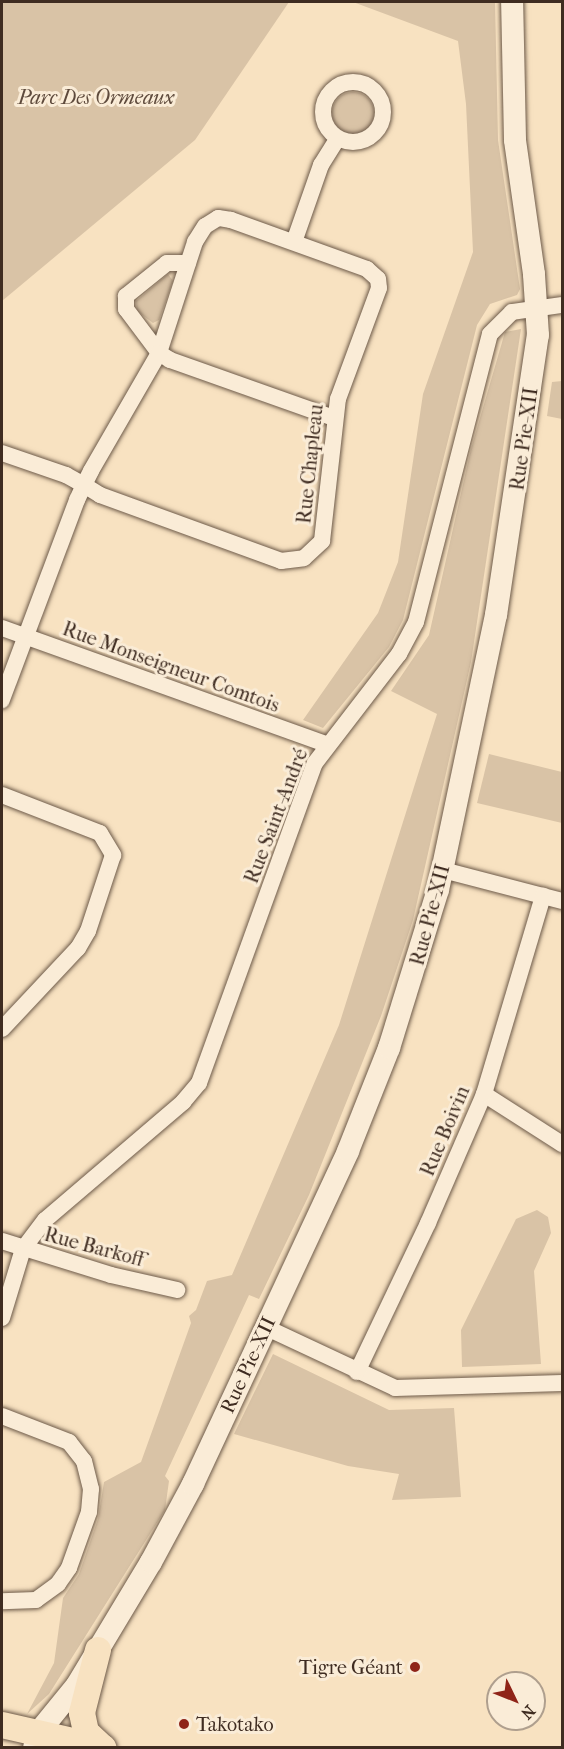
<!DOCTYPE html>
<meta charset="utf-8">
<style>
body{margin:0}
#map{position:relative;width:564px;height:1749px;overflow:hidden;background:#f8e2c1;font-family:"IM FELL French Canon",serif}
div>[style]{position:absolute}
.green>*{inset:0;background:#d9c3a6}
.round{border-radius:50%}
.roads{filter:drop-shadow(0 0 2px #6d5a49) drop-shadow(0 0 2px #6d5a49)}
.street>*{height:16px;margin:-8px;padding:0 8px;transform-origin:8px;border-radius:8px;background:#faecd7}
.street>.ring{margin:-8px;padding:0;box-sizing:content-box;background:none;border:16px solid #faecd7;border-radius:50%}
.secondary>*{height:22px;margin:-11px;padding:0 11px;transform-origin:11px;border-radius:11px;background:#faecd7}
.primary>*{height:26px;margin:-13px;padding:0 13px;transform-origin:13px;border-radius:13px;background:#f8e2c1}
.dots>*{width:16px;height:16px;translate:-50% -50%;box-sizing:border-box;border:3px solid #faecd7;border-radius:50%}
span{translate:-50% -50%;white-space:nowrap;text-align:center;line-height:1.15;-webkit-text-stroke:6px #faecd7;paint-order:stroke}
.park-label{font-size:20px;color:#5e4a3c;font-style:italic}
.street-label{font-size:20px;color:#3f2c21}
.poi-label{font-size:20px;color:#3f2c21}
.right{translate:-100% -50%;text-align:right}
.left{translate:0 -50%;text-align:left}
.frame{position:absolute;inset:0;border:3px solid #3f2c21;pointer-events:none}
.north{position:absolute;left:486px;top:1671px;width:60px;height:60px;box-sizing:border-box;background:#faecd7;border:2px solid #af9f8e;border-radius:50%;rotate:133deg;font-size:16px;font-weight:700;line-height:24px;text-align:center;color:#3f2c21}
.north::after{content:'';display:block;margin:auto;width:21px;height:27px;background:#8f2418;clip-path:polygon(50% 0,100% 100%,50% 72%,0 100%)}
</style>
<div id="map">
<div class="green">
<i style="clip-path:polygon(2px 2px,289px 2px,195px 140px,2px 301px)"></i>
<i style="clip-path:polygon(353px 2px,495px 2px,498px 140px,520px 289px,517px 295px,490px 304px,477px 325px,403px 620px,389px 647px,323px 728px,303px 720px,378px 613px,398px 562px,423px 394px,473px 252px,466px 104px,458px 41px)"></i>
<i class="round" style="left:332px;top:92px;width:42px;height:42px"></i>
<i style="clip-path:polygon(168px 274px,173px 281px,159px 320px,153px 323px,137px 311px,136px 301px)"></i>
<i style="clip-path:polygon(521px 329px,471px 662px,413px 920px,381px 1016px,309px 1195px,259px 1299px,249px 1295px,165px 1476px,169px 1481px,165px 1510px,49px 1694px,27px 1714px,54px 1663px,63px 1598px,79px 1574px,98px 1519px,104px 1482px,141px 1462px,191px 1323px,189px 1316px,196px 1310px,207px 1281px,232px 1275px,339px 1025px,437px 714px,391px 691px,429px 635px,471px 449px,505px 332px)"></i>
<i style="clip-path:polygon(562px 381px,562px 419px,547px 416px,552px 382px)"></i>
<i style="clip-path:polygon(489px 754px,562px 772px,562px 823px,477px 803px)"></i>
<i style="clip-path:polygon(537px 1210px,548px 1217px,551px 1233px,534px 1271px,541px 1364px,462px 1367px,461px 1330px,516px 1219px)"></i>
<i style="clip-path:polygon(273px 1354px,389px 1410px,454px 1408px,461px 1497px,392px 1500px,399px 1474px,348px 1466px,234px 1434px)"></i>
</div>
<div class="roads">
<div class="street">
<i class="ring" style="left:323px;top:82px;width:44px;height:44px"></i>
<i style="left:294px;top:242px;width:82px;rotate:-70.7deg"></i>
<i style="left:321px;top:165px;width:31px;rotate:-58deg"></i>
<i style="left:188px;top:263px;width:21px;rotate:180deg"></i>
<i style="left:167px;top:263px;width:53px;rotate:141.2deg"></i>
<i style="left:126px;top:296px;width:13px;rotate:90deg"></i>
<i style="left:126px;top:309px;width:55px;rotate:53.1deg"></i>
<i style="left:159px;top:353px;width:13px;rotate:32deg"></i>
<i style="left:170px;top:360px;width:174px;rotate:19.5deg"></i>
<i style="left:2px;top:453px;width:68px;rotate:19deg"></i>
<i style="left:66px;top:475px;width:21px;rotate:29deg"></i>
<i style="left:84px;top:485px;width:19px;rotate:32deg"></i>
<i style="left:100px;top:495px;width:193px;rotate:20deg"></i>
<i style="left:281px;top:561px;width:23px;rotate:-7deg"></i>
<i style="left:304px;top:558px;width:25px;rotate:-43deg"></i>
<i style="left:322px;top:541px;width:143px;rotate:-83.6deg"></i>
<i style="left:338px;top:399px;width:118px;rotate:-69.7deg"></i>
<i style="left:379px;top:288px;width:9px;rotate:-96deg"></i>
<i style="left:378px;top:279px;width:15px;rotate:-138deg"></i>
<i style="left:367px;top:269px;width:145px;rotate:-160.2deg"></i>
<i style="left:231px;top:220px;width:13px;rotate:-171deg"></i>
<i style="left:218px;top:218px;width:15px;rotate:148deg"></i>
<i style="left:205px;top:226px;width:19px;rotate:122deg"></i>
<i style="left:195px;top:242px;width:117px;rotate:108deg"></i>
<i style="left:159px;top:353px;width:136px;rotate:120deg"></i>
<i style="left:91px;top:471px;width:16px;rotate:117deg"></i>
<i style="left:84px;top:485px;width:17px;rotate:115deg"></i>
<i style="left:77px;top:500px;width:214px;rotate:110.6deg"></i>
<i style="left:2px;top:628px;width:344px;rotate:19.7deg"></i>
<i style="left:2px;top:795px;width:105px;rotate:21.2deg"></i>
<i style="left:100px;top:833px;width:26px;rotate:59deg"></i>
<i style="left:113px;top:855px;width:80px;rotate:108.2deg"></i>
<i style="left:88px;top:931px;width:20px;rotate:120deg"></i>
<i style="left:78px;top:948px;width:111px;rotate:133.2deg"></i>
<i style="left:443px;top:870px;width:123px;rotate:14.6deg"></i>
<i style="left:484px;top:1094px;width:93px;rotate:32.7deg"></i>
<i style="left:2px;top:1241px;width:114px;rotate:17.3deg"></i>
<i style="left:111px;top:1275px;width:68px;rotate:12.8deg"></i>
<i style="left:2px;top:1318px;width:72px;rotate:-73.1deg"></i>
<i style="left:23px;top:1249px;width:36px;rotate:-53deg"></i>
<i style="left:45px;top:1220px;width:182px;rotate:-40.5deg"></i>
<i style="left:183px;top:1102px;width:25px;rotate:-50deg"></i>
<i style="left:199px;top:1083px;width:340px;rotate:-70.1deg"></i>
<i style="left:315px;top:763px;width:138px;rotate:-52.4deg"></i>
<i style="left:399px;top:654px;width:36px;rotate:-62deg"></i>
<i style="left:416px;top:622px;width:297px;rotate:-75.6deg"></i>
<i style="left:490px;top:334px;width:31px;rotate:-45deg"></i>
<i style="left:512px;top:312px;width:50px;rotate:-8deg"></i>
<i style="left:265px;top:1327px;width:144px;rotate:25.1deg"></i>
<i style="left:395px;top:1388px;width:167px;rotate:-1.7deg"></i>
<i style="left:357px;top:1372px;width:165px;rotate:-64.5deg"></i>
<i style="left:428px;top:1223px;width:141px;rotate:-66.5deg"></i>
<i style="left:484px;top:1094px;width:207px;rotate:-73.4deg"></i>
<i style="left:2px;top:1416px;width:72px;rotate:21.2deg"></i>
<i style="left:69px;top:1442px;width:24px;rotate:52deg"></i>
<i style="left:84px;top:1461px;width:29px;rotate:76deg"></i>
<i style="left:91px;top:1489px;width:23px;rotate:95deg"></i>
<i style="left:89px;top:1512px;width:59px;rotate:109.7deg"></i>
<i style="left:69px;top:1568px;width:19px;rotate:125deg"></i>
<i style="left:58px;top:1584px;width:27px;rotate:144deg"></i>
<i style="left:36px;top:1600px;width:34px;rotate:178deg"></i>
</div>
<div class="secondary">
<i style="left:34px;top:1748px;width:16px;rotate:-75deg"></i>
<i style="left:38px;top:1733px;width:62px;rotate:-50.9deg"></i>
<i style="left:77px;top:1685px;width:144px;rotate:-59deg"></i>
<i style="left:151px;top:1562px;width:89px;rotate:-61.7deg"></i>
<i style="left:193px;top:1484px;width:367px;rotate:-65deg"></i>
<i style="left:348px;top:1151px;width:111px;rotate:-68.3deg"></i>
<i style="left:389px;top:1048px;width:165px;rotate:-72.8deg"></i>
<i style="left:438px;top:890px;width:281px;rotate:-78.1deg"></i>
<i style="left:496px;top:615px;width:283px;rotate:-81.5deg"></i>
<i style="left:538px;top:335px;width:61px;rotate:-93.8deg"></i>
<i style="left:534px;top:274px;width:135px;rotate:-98.1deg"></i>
<i style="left:515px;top:140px;width:138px;rotate:-91.2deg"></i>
</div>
<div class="primary">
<i style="left:98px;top:1650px;width:65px;rotate:104.3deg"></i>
<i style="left:82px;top:1713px;width:19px;rotate:78deg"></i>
<i style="left:86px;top:1732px;width:23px;rotate:43deg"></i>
<i style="left:2px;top:1725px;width:104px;rotate:12.8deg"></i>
</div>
</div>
<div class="dots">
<i style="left:415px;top:1667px;background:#8f2418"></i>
<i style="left:184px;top:1724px;background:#8f2418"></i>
</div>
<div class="park-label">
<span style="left:96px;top:97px">Parc Des Ormeaux</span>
</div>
<div class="street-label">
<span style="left:524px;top:439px;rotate:-82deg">Rue Pie-XII</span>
<span style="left:310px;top:464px;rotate:-84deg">Rue Chapleau</span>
<span style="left:171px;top:667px;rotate:20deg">Rue Monseigneur Comtois</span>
<span style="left:276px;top:816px;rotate:-69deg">Rue Saint-André</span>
<span style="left:430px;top:915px;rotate:-75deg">Rue Pie-XII</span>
<span style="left:445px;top:1131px;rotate:-67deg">Rue Boivin</span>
<span style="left:94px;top:1247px;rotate:15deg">Rue Barkoff</span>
<span style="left:248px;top:1365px;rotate:-65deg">Rue Pie-XII</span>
</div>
<div class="poi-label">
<span class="right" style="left:403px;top:1667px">Tigre Géant</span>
<span class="left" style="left:196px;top:1724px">Takotako</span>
</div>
<div class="frame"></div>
<div class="north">N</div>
</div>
